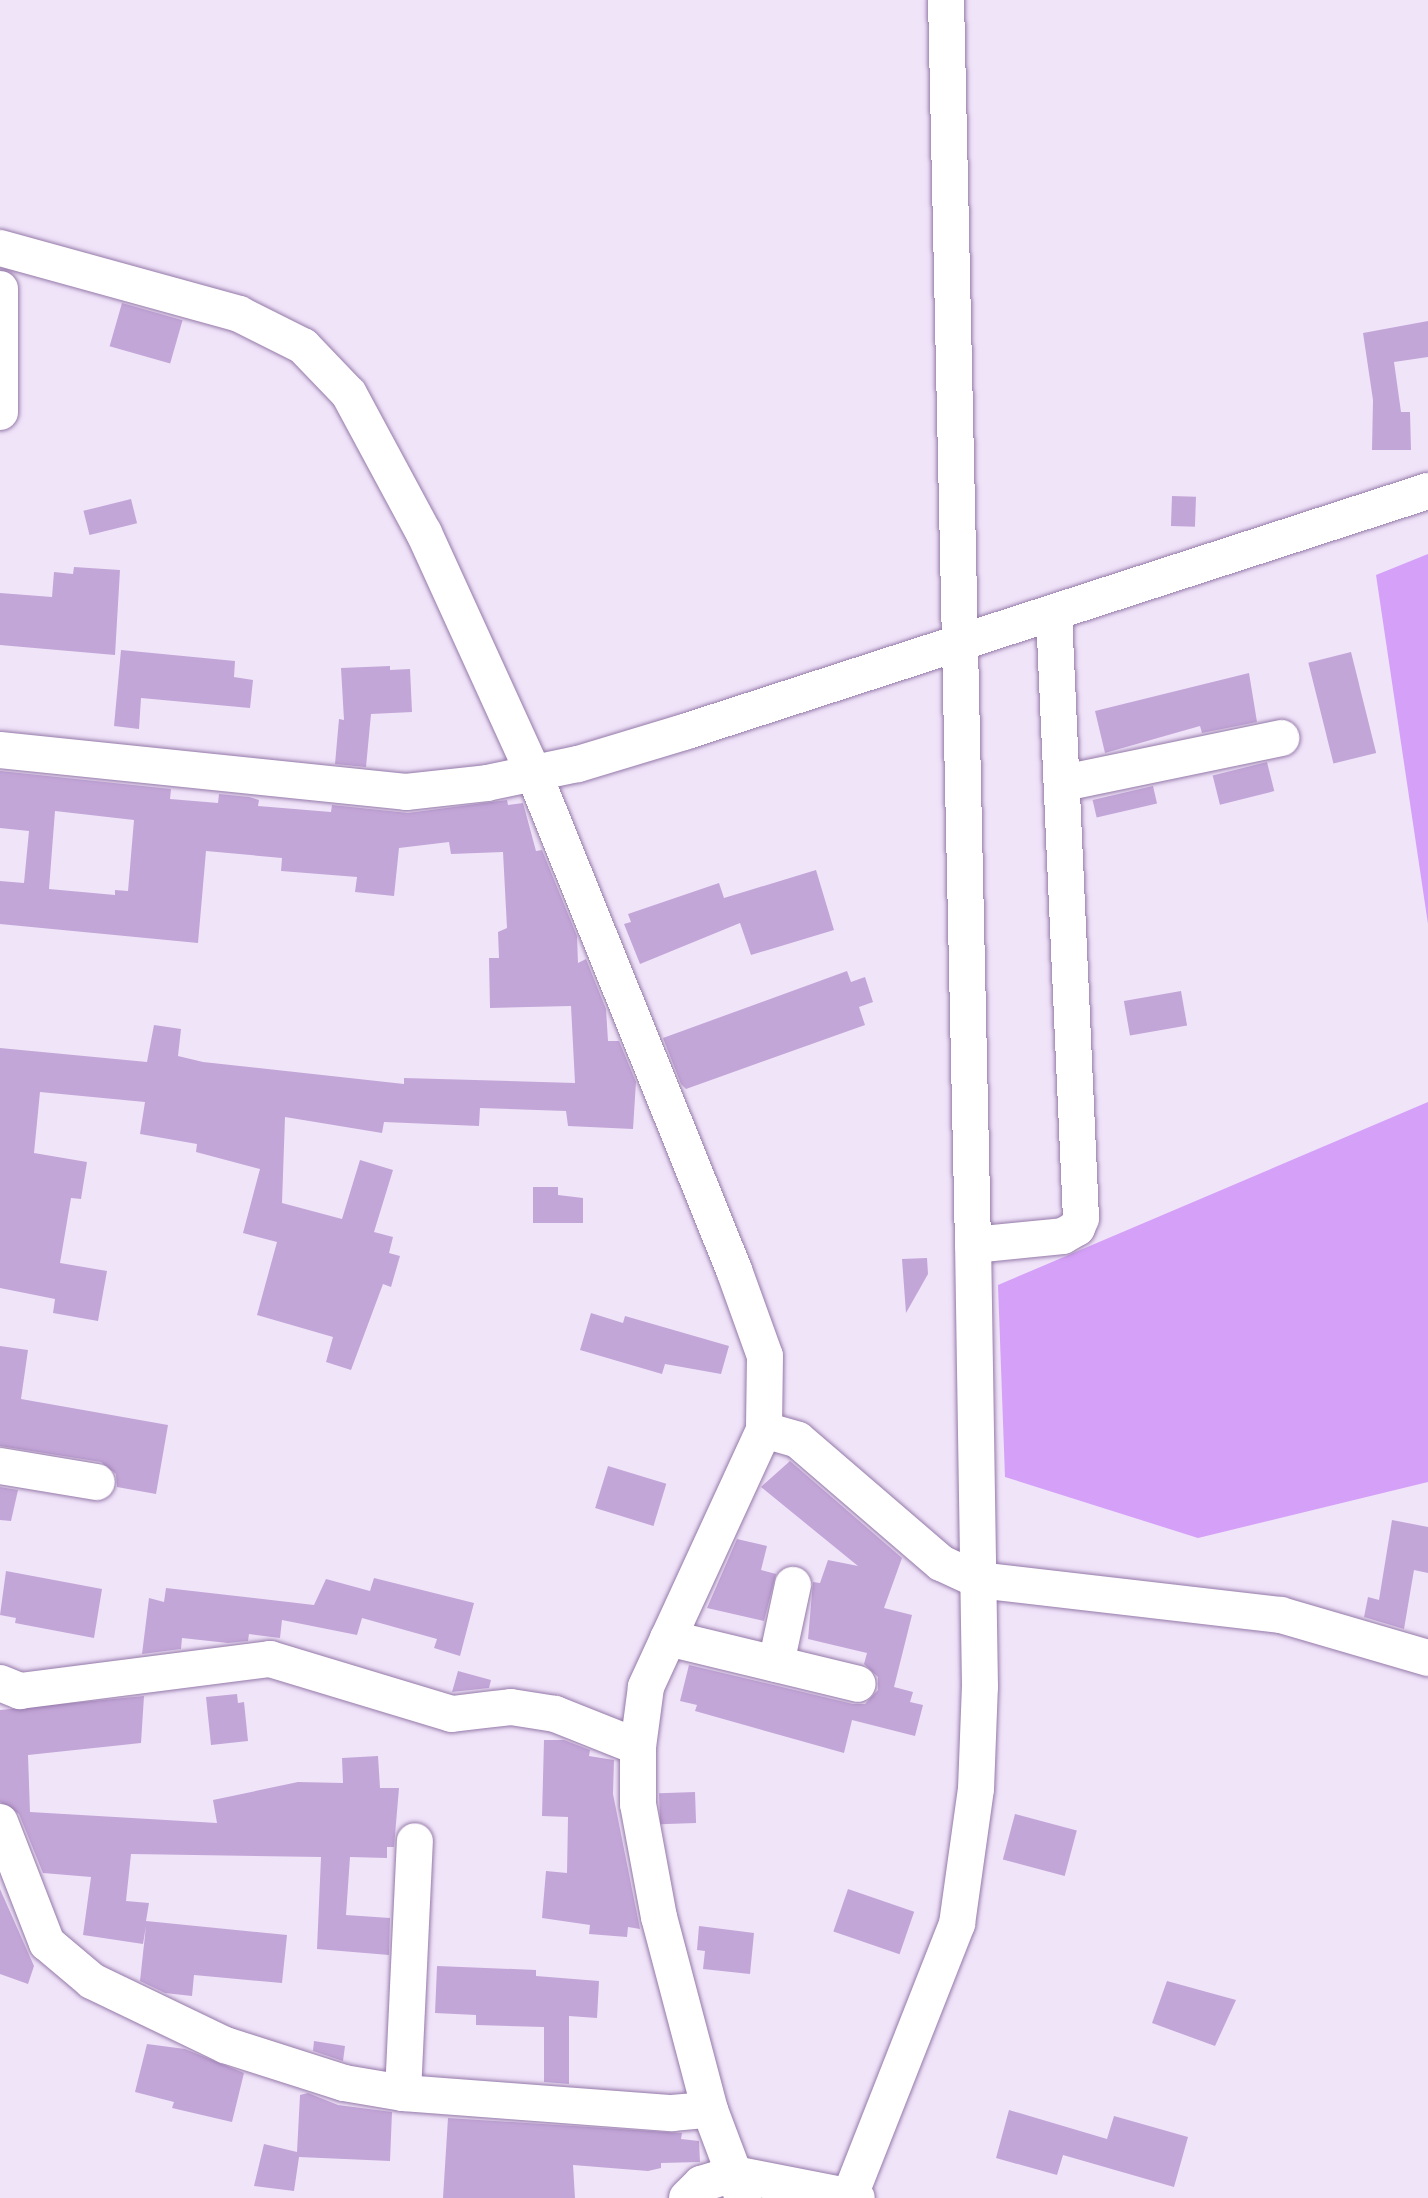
<!DOCTYPE html>
<style>
body{margin:0}
#map{position:relative;width:1428px;height:2198px;overflow:hidden;background:#f0e4f9;font-family:"DM Sans",sans-serif}
div>[style]{position:absolute}
.green>*{inset:0;background:#d4a0f8}
.building>*{inset:0;background:#c3a6d8;transform-origin:0 0}
.roads{filter:drop-shadow(0 0 2px #9579a9) drop-shadow(0 0 2px #9579a9)}
.minor>*{height:36px;margin:-18px;padding:0 18px;transform-origin:18px;border-radius:18px;background:#fff}
span{translate:-50% -50%;white-space:nowrap;text-align:center;line-height:1.15;-webkit-text-stroke:6px #fff;paint-order:stroke}
</style>
<div id="map">
<div class="green">
<i style="clip-path:polygon(1428px 554px,1428px 924px,1376px 575px)"></i>
<i style="clip-path:polygon(1428px 1102px,1428px 1482px,1198px 1538px,1005px 1477px,998px 1285px)"></i>
</div>
<div class="building">
<i style="left:122px;top:303px;width:63px;height:45px;rotate:16deg"></i>
<i style="clip-path:polygon(1428px 321px,1428px 357px,1394px 362px,1401px 412px,1410px 412px,1411px 450px,1372px 450px,1373px 400px,1363px 333px)"></i>
<i style="left:1172px;top:496px;width:24px;height:30px;rotate:2deg"></i>
<i style="left:131px;top:499px;width:25px;height:49px;rotate:76deg"></i>
<i style="clip-path:polygon(74px 567px,120px 570px,115px 655px,0 645px,0 593px,52px 597px,54px 572px,73px 574px)"></i>
<i style="clip-path:polygon(121px 650px,235px 661px,234px 677px,253px 680px,250px 708px,141px 698px,139px 729px,114px 726px)"></i>
<i style="left:1351px;top:652px;width:104px;height:44px;rotate:76deg"></i>
<i style="clip-path:polygon(390px 666px,390px 670px,410px 669px,412px 712px,371px 714px,366px 767px,335px 764px,339px 719px,344px 720px,341px 668px)"></i>
<i style="clip-path:polygon(1249px 673px,1257px 722px,1202px 733px,1200px 726px,1105px 753px,1095px 711px)"></i>
<i style="left:1267px;top:762px;width:30px;height:56px;rotate:76deg"></i>
<i style="clip-path:polygon(evenodd,0 771px,171px 789px,170px 799px,218px 803px,219px 794px,249px 797px,259px 800px,258px 806px,331px 812px,332px 805px,408px 813px,507px 800px,508px 805px,523px 803px,536px 851px,542px 850px,577px 936px,578px 963px,586px 959px,606px 1009px,608px 1041px,619px 1041px,636px 1082px,633px 1129px,568px 1126px,566px 1111px,480px 1108px,479px 1126px,384px 1122px,382px 1133px,285px 1117px,282px 1203px,342px 1219px,360px 1160px,393px 1170px,374px 1232px,393px 1237px,389px 1253px,400px 1256px,391px 1287px,383px 1284px,351px 1370px,326px 1362px,333px 1337px,257px 1315px,277px 1242px,243px 1233px,260px 1169px,196px 1152px,197px 1144px,140px 1134px,145px 1102px,40px 1092px,34px 1153px,87px 1162px,81px 1199px,71px 1198px,60px 1263px,107px 1271px,98px 1321px,53px 1313px,55px 1299px,0 1288px,0 1048px,147px 1062px,154px 1025px,181px 1029px,178px 1056px,203px 1062px,404px 1084px,404px 1078px,575px 1083px,571px 1006px,490px 1008px,489px 958px,499px 958px,498px 932px,507px 928px,503px 852px,451px 854px,449px 842px,399px 848px,394px 896px,355px 892px,357px 877px,281px 871px,282px 858px,206px 851px,198px 943px,0 924px,0 881px,24px 883px,29px 831px,0 828px,0 771px,55px 811px,134px 820px,128px 891px,115px 890px,115px 895px,49px 889px,55px 811px)"></i>
<i style="left:1153px;top:786px;width:18px;height:62px;rotate:77deg"></i>
<i style="clip-path:polygon(816px 870px,834px 930px,751px 955px,740px 923px,640px 964px,624px 924px,631px 922px,628px 914px,719px 883px,724px 898px)"></i>
<i style="clip-path:polygon(847px 971px,851px 982px,865px 977px,873px 1002px,859px 1007px,865px 1025px,686px 1089px,681px 1084px,663px 1038px)"></i>
<i style="left:1181px;top:991px;width:35px;height:58px;rotate:80deg"></i>
<i style="clip-path:polygon(533px 1187px,558px 1187px,558px 1195px,583px 1198px,583px 1223px,533px 1223px)"></i>
<i style="clip-path:polygon(927px 1258px,928px 1274px,906px 1313px,902px 1259px)"></i>
<i style="clip-path:polygon(591px 1313px,623px 1323px,625px 1316px,729px 1346px,721px 1374px,665px 1364px,662px 1374px,580px 1350px)"></i>
<i style="clip-path:polygon(0 1346px,28px 1350px,21px 1399px,168px 1425px,156px 1494px,117px 1487px,116px 1474px,101px 1462px,0 1446px)"></i>
<i style="clip-path:polygon(790px 1461px,902px 1558px,884px 1608px,912px 1615px,894px 1687px,913px 1692px,910px 1702px,923px 1705px,915px 1736px,852px 1720px,844px 1753px,695px 1711px,697px 1705px,680px 1701px,689px 1665px,853px 1704px,865px 1704px,878px 1690px,878px 1677px,864px 1664px,867px 1653px,808px 1639px,813px 1582px,820px 1583px,828px 1560px,858px 1566px,761px 1487px)"></i>
<i style="left:608px;top:1466px;width:61px;height:44px;rotate:17deg"></i>
<i style="clip-path:polygon(0 1487px,18px 1490px,11px 1521px,0 1520px)"></i>
<i style="clip-path:polygon(1392px 1520px,1428px 1527px,1428px 1573px,1414px 1570px,1404px 1629px,1364px 1617px,1368px 1597px,1379px 1600px)"></i>
<i style="clip-path:polygon(737px 1539px,767px 1546px,761px 1570px,776px 1574px,764px 1621px,707px 1608px)"></i>
<i style="clip-path:polygon(6px 1571px,102px 1589px,94px 1638px,15px 1623px,16px 1618px,0 1615px)"></i>
<i style="clip-path:polygon(374px 1578px,474px 1603px,460px 1656px,434px 1648px,437px 1639px,362px 1618px,357px 1635px,282px 1620px,280px 1638px,249px 1634px,248px 1641px,228px 1643px,182px 1638px,181px 1649px,142px 1654px,149px 1598px,164px 1602px,166px 1588px,314px 1605px,326px 1579px,370px 1591px)"></i>
<i style="clip-path:polygon(458px 1671px,491px 1680px,489px 1688px,452px 1692px)"></i>
<i style="clip-path:polygon(237px 1694px,238px 1703px,244px 1702px,248px 1741px,211px 1745px,206px 1697px)"></i>
<i style="clip-path:polygon(144px 1696px,141px 1743px,28px 1755px,30px 1812px,217px 1823px,213px 1800px,298px 1782px,343px 1783px,342px 1758px,378px 1756px,380px 1788px,399px 1788px,394px 1847px,387px 1847px,387px 1858px,350px 1857px,346px 1915px,390px 1918px,389px 1955px,317px 1949px,321px 1857px,131px 1854px,126px 1901px,149px 1903px,146px 1921px,287px 1935px,282px 1983px,194px 1975px,192px 1996px,165px 1993px,140px 1981px,146px 1926px,143px 1944px,83px 1935px,91px 1877px,43px 1873px,19px 1814px,0 1802px,0 1710px)"></i>
<i style="clip-path:polygon(544px 1740px,564px 1740px,590px 1750px,589px 1756px,614px 1760px,613px 1794px,640px 1929px,628px 1927px,627px 1937px,589px 1934px,590px 1925px,542px 1918px,546px 1871px,567px 1873px,568px 1817px,542px 1816px)"></i>
<i style="left:695px;top:1792px;width:31px;height:36px;rotate:88deg"></i>
<i style="left:1015px;top:1814px;width:64px;height:47px;rotate:15deg"></i>
<i style="clip-path:polygon(0 1889px,34px 1966px,28px 1984px,0 1974px)"></i>
<i style="left:848px;top:1889px;width:70px;height:45px;rotate:19deg"></i>
<i style="clip-path:polygon(699px 1926px,754px 1933px,750px 1974px,703px 1969px,705px 1951px,697px 1950px)"></i>
<i style="clip-path:polygon(437px 1966px,536px 1970px,536px 1976px,599px 1981px,597px 2018px,569px 2016px,569px 2084px,544px 2082px,544px 2027px,476px 2025px,476px 2015px,435px 2013px)"></i>
<i style="clip-path:polygon(1167px 1981px,1236px 2000px,1215px 2046px,1152px 2023px)"></i>
<i style="clip-path:polygon(314px 2041px,345px 2046px,343px 2061px,313px 2051px)"></i>
<i style="clip-path:polygon(147px 2044px,185px 2049px,244px 2073px,232px 2122px,172px 2108px,174px 2102px,135px 2092px)"></i>
<i style="clip-path:polygon(308px 2093px,338px 2105px,392px 2112px,390px 2161px,299px 2157px,294px 2191px,254px 2186px,264px 2144px,297px 2152px,300px 2095px)"></i>
<i style="clip-path:polygon(1009px 2110px,1107px 2139px,1114px 2116px,1188px 2137px,1174px 2187px,1063px 2155px,1057px 2175px,996px 2158px)"></i>
<i style="clip-path:polygon(448px 2118px,682px 2133px,681px 2139px,699px 2141px,700px 2162px,661px 2163px,661px 2168px,648px 2171px,573px 2165px,575px 2198px,443px 2198px)"></i>
</div>
<div class="roads">
<div class="minor">
<i style="left:0;top:248px;width:248px;rotate:15.4deg"></i>
<i style="left:239px;top:314px;width:72px;rotate:26.6deg"></i>
<i style="left:303px;top:346px;width:66px;rotate:46.2deg"></i>
<i style="left:349px;top:394px;width:158px;rotate:61.7deg"></i>
<i style="left:424px;top:533px;width:265px;rotate:65.5deg"></i>
<i style="left:534px;top:774px;width:535px;rotate:68.04deg"></i>
<i style="left:734px;top:1270px;width:91px;rotate:70.2deg"></i>
<i style="left:765px;top:1356px;width:74px;rotate:90.8deg"></i>
<i style="left:764px;top:1430px;width:283px;rotate:114.7deg"></i>
<i style="left:646px;top:1687px;width:61px;rotate:97.6deg"></i>
<i style="left:638px;top:1747px;width:57px;rotate:90deg"></i>
<i style="left:638px;top:1804px;width:115px;rotate:79.5deg"></i>
<i style="left:659px;top:1917px;width:200px;rotate:75.2deg"></i>
<i style="left:710px;top:2110px;width:94px;rotate:69.4deg"></i>
<i style="left:0;top:289px;width:123px;rotate:90deg"></i>
<i style="left:0;top:750px;width:408px;rotate:5.9deg"></i>
<i style="left:406px;top:792px;width:81px;rotate:-6.3deg"></i>
<i style="left:487px;top:783px;width:93px;rotate:-11.8deg"></i>
<i style="left:578px;top:764px;width:111px;rotate:-16.8deg"></i>
<i style="left:684px;top:732px;width:782px;rotate:-17.95deg"></i>
<i style="left:1064px;top:783px;width:222px;rotate:-11.7deg"></i>
<i style="left:973px;top:1245px;width:90px;rotate:-5.7deg"></i>
<i style="left:1063px;top:1236px;width:16px;rotate:-30deg"></i>
<i style="left:1077px;top:1228px;width:11px;rotate:-68deg"></i>
<i style="left:1081px;top:1218px;width:606px;rotate:-92.56deg"></i>
<i style="left:764px;top:1430px;width:35px;rotate:16deg"></i>
<i style="left:798px;top:1440px;width:189px;rotate:40.7deg"></i>
<i style="left:941px;top:1563px;width:41px;rotate:24.7deg"></i>
<i style="left:978px;top:1580px;width:305px;rotate:6.6deg"></i>
<i style="left:1281px;top:1615px;width:153px;rotate:16.3deg"></i>
<i style="left:0;top:1466px;width:98px;rotate:9.4deg"></i>
<i style="left:668px;top:1638px;width:195px;rotate:13.6deg"></i>
<i style="left:776px;top:1664px;width:81px;rotate:-77.9deg"></i>
<i style="left:0;top:1683px;width:22px;rotate:22deg"></i>
<i style="left:20px;top:1691px;width:252px;rotate:-7.3deg"></i>
<i style="left:270px;top:1659px;width:190px;rotate:16.8deg"></i>
<i style="left:452px;top:1714px;width:59px;rotate:-6.8deg"></i>
<i style="left:511px;top:1707px;width:45px;rotate:9deg"></i>
<i style="left:555px;top:1714px;width:89px;rotate:21.7deg"></i>
<i style="left:0;top:1822px;width:130px;rotate:68.8deg"></i>
<i style="left:47px;top:1943px;width:59px;rotate:40.2deg"></i>
<i style="left:92px;top:1981px;width:148px;rotate:25.7deg"></i>
<i style="left:225px;top:2045px;width:125px;rotate:17.7deg"></i>
<i style="left:344px;top:2083px;width:60px;rotate:9.6deg"></i>
<i style="left:403px;top:2093px;width:270px;rotate:4.3deg"></i>
<i style="left:672px;top:2113px;width:38px;rotate:-5deg"></i>
<i style="left:403px;top:2093px;width:252px;rotate:-87.3deg"></i>
<i style="left:687px;top:2198px;width:20px;rotate:-45deg"></i>
<i style="left:701px;top:2184px;width:34px;rotate:-17deg"></i>
<i style="left:734px;top:2174px;width:125px;rotate:11deg"></i>
<i style="left:849px;top:2198px;width:295px;rotate:-68.5deg"></i>
<i style="left:957px;top:1924px;width:136px;rotate:-82deg"></i>
<i style="left:976px;top:1789px;width:102px;rotate:-87.8deg"></i>
<i style="left:980px;top:1687px;width:442px;rotate:-90.9deg"></i>
<i style="left:973px;top:1245px;width:1245px;rotate:-91.24deg"></i>
</div>
</div>
</div>
